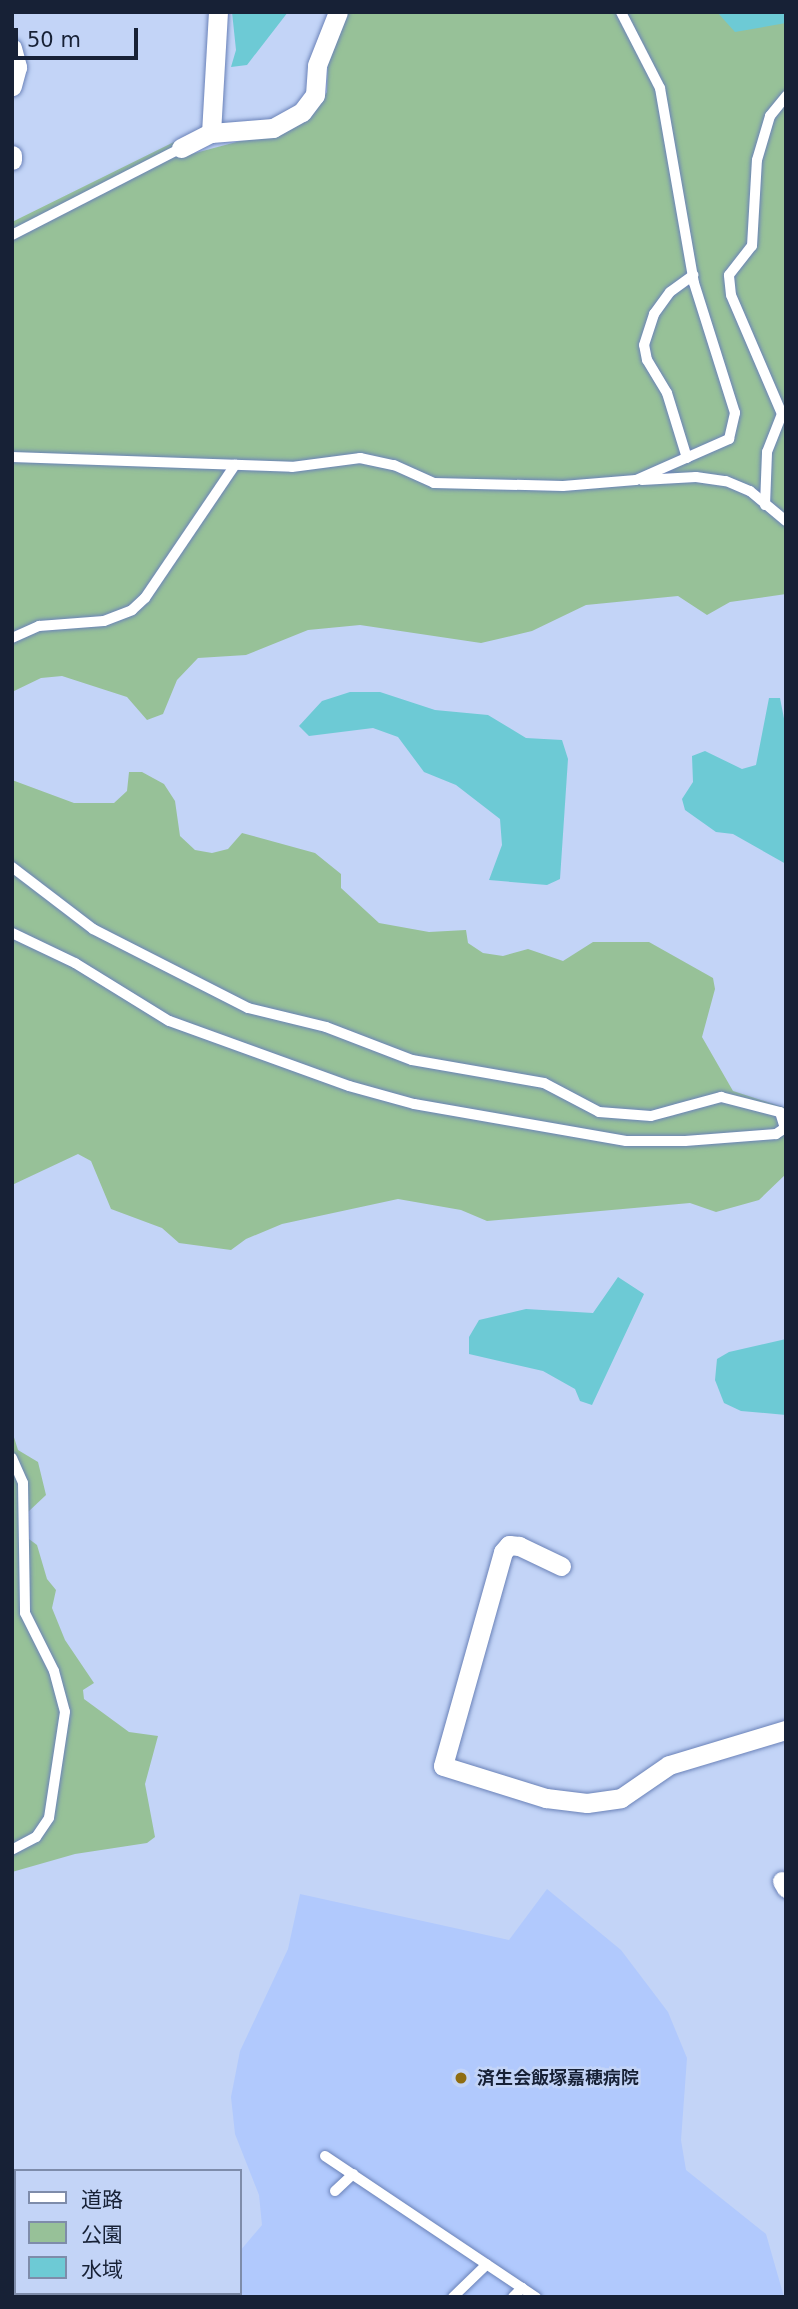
<!DOCTYPE html>
<meta charset="utf-8">
<style>
body{margin:0}
#map{position:relative;width:798px;height:2309px;overflow:hidden;background:#c3d4f7;font-family:"DejaVu Sans","Noto Sans JP",sans-serif}
div>[style]{position:absolute}
.built>*{inset:0;background:#b1c9fd}
.green>*{inset:0;background:#97c198}
.water>*{inset:0;background:#6dcad5}
.roads{filter:drop-shadow(0 0 2px #6a82b8) drop-shadow(0 0 2px #6a82b8)}
.lane>*{height:10px;margin:-5px;padding:0 5px;transform-origin:5px;border-radius:5px;background:#fff}
.street>*{height:19px;margin:-9.5px;padding:0 9.5px;transform-origin:9.5px;border-radius:9.5px;background:#fff}
.dots>*{width:19px;height:19px;translate:-50% -50%;box-sizing:border-box;border:4px solid #c3d4f7;border-radius:50%}
span{translate:-50% -50%;white-space:nowrap;text-align:center;line-height:1.15;-webkit-text-stroke:5px #c3d4f7;paint-order:stroke}
.poi-label{font-size:18px;color:#172136;font-weight:700}
.left{translate:0 -50%;text-align:left}
.frame{position:absolute;inset:0;border:14px solid #172136;pointer-events:none}
.legend{position:absolute;left:14px;top:2169px;width:228px;height:126px;box-sizing:border-box;background:#c3d4f7;border:2px solid #7e8caa;margin:0;padding:9px 12px;list-style:none;font-size:21px;color:#172136}
.legend li{display:flex;align-items:center;gap:14px;height:35px}
.legend b{width:35px;border:2px solid #7e8caa}
.scale{position:absolute;left:14px;top:28px;width:124px;height:32px;box-sizing:border-box;border:4px solid #172136;border-top:0;padding-left:9px;font-size:21px;line-height:24px;white-space:nowrap;color:#172136;-webkit-text-stroke:5px #c3d4f7;paint-order:stroke}
</style>
<div id="map">
<div class="built">
<i style="clip-path:polygon(547px 1889px,621px 1950px,668px 2012px,687px 2058px,681px 2140px,686px 2170px,766px 2234px,784px 2297px,202px 2297px,240px 2293px,240px 2251px,262px 2225px,259px 2195px,235px 2134px,231px 2097px,240px 2051px,288px 1949px,300px 1894px,509px 1940px)"></i>
</div>
<div class="green">
<i style="clip-path:polygon(347px 12px,786px 12px,786px 594px,730px 602px,707px 615px,678px 596px,586px 605px,532px 631px,481px 643px,360px 625px,308px 630px,246px 655px,198px 658px,177px 680px,163px 714px,147px 720px,127px 697px,62px 676px,41px 678px,12px 692px,12px 222px,176px 141px,184px 156px,293px 127px,315px 111px,327px 92px,328px 56px)"></i>
<i style="clip-path:polygon(129px 772px,142px 772px,164px 784px,175px 801px,180px 836px,195px 850px,212px 853px,228px 849px,242px 833px,315px 853px,341px 874px,341px 888px,379px 923px,429px 932px,466px 930px,468px 943px,483px 953px,503px 956px,528px 949px,563px 961px,593px 942px,649px 942px,713px 978px,715px 989px,702px 1037px,733px 1091px,786px 1108px,786px 1174px,759px 1200px,716px 1212px,690px 1203px,487px 1221px,461px 1210px,398px 1199px,282px 1224px,246px 1239px,231px 1250px,179px 1243px,162px 1228px,111px 1209px,91px 1161px,78px 1154px,12px 1185px,12px 780px,74px 803px,114px 803px,127px 791px)"></i>
<i style="clip-path:polygon(12px 1431px,18px 1450px,38px 1462px,46px 1495px,28px 1512px,29px 1539px,37px 1545px,47px 1579px,56px 1590px,52px 1608px,65px 1640px,94px 1683px,83px 1690px,84px 1699px,129px 1732px,158px 1736px,145px 1784px,155px 1837px,147px 1843px,75px 1854px,12px 1872px)"></i>
</div>
<div class="water">
<i style="clip-path:polygon(232px 12px,288px 12px,247px 65px,231px 67px,236px 50px)"></i>
<i style="clip-path:polygon(717px 12px,786px 12px,786px 23px,735px 32px)"></i>
<i style="clip-path:polygon(350px 692px,380px 692px,435px 710px,488px 715px,526px 738px,562px 740px,568px 759px,560px 879px,547px 885px,489px 880px,502px 845px,500px 819px,456px 785px,424px 772px,398px 737px,373px 728px,309px 736px,299px 726px,322px 701px)"></i>
<i style="clip-path:polygon(769px 698px,780px 698px,786px 729px,786px 864px,733px 834px,716px 832px,685px 810px,682px 799px,693px 782px,692px 756px,705px 751px,742px 769px,756px 765px)"></i>
<i style="clip-path:polygon(618px 1277px,644px 1294px,592px 1405px,580px 1401px,575px 1389px,543px 1371px,469px 1354px,469px 1337px,479px 1320px,526px 1309px,593px 1313px)"></i>
<i style="clip-path:polygon(786px 1339px,786px 1415px,741px 1411px,724px 1403px,715px 1380px,717px 1359px,729px 1352px)"></i>
</div>
<div class="roads">
<div class="lane">
<i style="left:12px;top:235px;width:190px;rotate:-27.2deg"></i>
<i style="left:12px;top:457px;width:280px;rotate:2deg"></i>
<i style="left:292px;top:467px;width:69px;rotate:-7.5deg"></i>
<i style="left:360px;top:458px;width:35px;rotate:12deg"></i>
<i style="left:394px;top:465px;width:44px;rotate:24.2deg"></i>
<i style="left:434px;top:483px;width:129px;rotate:1.3deg"></i>
<i style="left:563px;top:486px;width:73px;rotate:-4.7deg"></i>
<i style="left:636px;top:480px;width:102px;rotate:-23.8deg"></i>
<i style="left:729px;top:439px;width:27px;rotate:-77deg"></i>
<i style="left:735px;top:413px;width:136px;rotate:-107.5deg"></i>
<i style="left:694px;top:283px;width:198px;rotate:-99.9deg"></i>
<i style="left:660px;top:88px;width:85px;rotate:-117.2deg"></i>
<i style="left:687px;top:458px;width:68px;rotate:-107.1deg"></i>
<i style="left:667px;top:393px;width:39px;rotate:-121deg"></i>
<i style="left:647px;top:360px;width:15px;rotate:-101deg"></i>
<i style="left:644px;top:345px;width:33px;rotate:-72deg"></i>
<i style="left:654px;top:314px;width:27px;rotate:-54deg"></i>
<i style="left:670px;top:292px;width:29px;rotate:-36deg"></i>
<i style="left:642px;top:480px;width:54px;rotate:-3.2deg"></i>
<i style="left:696px;top:477px;width:30px;rotate:8deg"></i>
<i style="left:726px;top:481px;width:26px;rotate:23deg"></i>
<i style="left:750px;top:491px;width:47px;rotate:39.8deg"></i>
<i style="left:765px;top:505px;width:53px;rotate:-87.8deg"></i>
<i style="left:767px;top:452px;width:41px;rotate:-68.5deg"></i>
<i style="left:782px;top:414px;width:129px;rotate:-113.2deg"></i>
<i style="left:731px;top:295px;width:20px;rotate:-96deg"></i>
<i style="left:729px;top:275px;width:37px;rotate:-52deg"></i>
<i style="left:752px;top:246px;width:86px;rotate:-86.7deg"></i>
<i style="left:757px;top:160px;width:46px;rotate:-73.5deg"></i>
<i style="left:770px;top:116px;width:26px;rotate:-51deg"></i>
<i style="left:12px;top:638px;width:30px;rotate:-24deg"></i>
<i style="left:39px;top:626px;width:65px;rotate:-4.4deg"></i>
<i style="left:104px;top:621px;width:30px;rotate:-21deg"></i>
<i style="left:132px;top:610px;width:18px;rotate:-43deg"></i>
<i style="left:145px;top:598px;width:161px;rotate:-55.9deg"></i>
<i style="left:12px;top:867px;width:102px;rotate:37.4deg"></i>
<i style="left:93px;top:929px;width:174px;rotate:27deg"></i>
<i style="left:248px;top:1008px;width:80px;rotate:13.7deg"></i>
<i style="left:326px;top:1027px;width:92px;rotate:21deg"></i>
<i style="left:412px;top:1060px;width:134px;rotate:9.9deg"></i>
<i style="left:544px;top:1083px;width:62px;rotate:27.8deg"></i>
<i style="left:599px;top:1112px;width:52px;rotate:4.4deg"></i>
<i style="left:651px;top:1116px;width:73px;rotate:-15.2deg"></i>
<i style="left:721px;top:1097px;width:61px;rotate:14.3deg"></i>
<i style="left:780px;top:1112px;width:17px;rotate:73deg"></i>
<i style="left:785px;top:1128px;width:11px;rotate:146deg"></i>
<i style="left:776px;top:1134px;width:91px;rotate:175.6deg"></i>
<i style="left:685px;top:1141px;width:59px;rotate:180deg"></i>
<i style="left:626px;top:1141px;width:215px;rotate:-170.1deg"></i>
<i style="left:414px;top:1104px;width:67px;rotate:-164.5deg"></i>
<i style="left:349px;top:1086px;width:191px;rotate:-160.1deg"></i>
<i style="left:169px;top:1021px;width:110px;rotate:-148.3deg"></i>
<i style="left:75px;top:963px;width:70px;rotate:-154.5deg"></i>
<i style="left:12px;top:1458px;width:27px;rotate:66deg"></i>
<i style="left:23px;top:1483px;width:130px;rotate:89.1deg"></i>
<i style="left:25px;top:1613px;width:65px;rotate:63.4deg"></i>
<i style="left:54px;top:1671px;width:42px;rotate:75deg"></i>
<i style="left:65px;top:1712px;width:107px;rotate:98.6deg"></i>
<i style="left:49px;top:1818px;width:23px;rotate:124deg"></i>
<i style="left:36px;top:1837px;width:27px;rotate:152deg"></i>
<i style="left:325px;top:2156px;width:254px;rotate:33.8deg"></i>
<i style="left:335px;top:2191px;width:25px;rotate:-43deg"></i>
<i style="left:453px;top:2297px;width:47px;rotate:-44.1deg"></i>
<i style="left:513px;top:2297px;width:13px;rotate:-45deg"></i>
</div>
<div class="street">
<i style="left:12px;top:48px;width:20px;rotate:75deg"></i>
<i style="left:17px;top:67px;width:20px;rotate:105deg"></i>
<i style="left:211px;top:133px;width:121px;rotate:-86.7deg"></i>
<i style="left:181px;top:148px;width:34px;rotate:-27deg"></i>
<i style="left:211px;top:133px;width:62px;rotate:-4.6deg"></i>
<i style="left:273px;top:128px;width:33px;rotate:-29deg"></i>
<i style="left:302px;top:112px;width:21px;rotate:-53deg"></i>
<i style="left:315px;top:95px;width:30px;rotate:-86deg"></i>
<i style="left:317px;top:65px;width:57px;rotate:-68.4deg"></i>
<i style="left:12px;top:155px;width:5px;rotate:90deg"></i>
<i style="left:561px;top:1566px;width:47px;rotate:-154.5deg"></i>
<i style="left:519px;top:1546px;width:10px;rotate:-174deg"></i>
<i style="left:509px;top:1545px;width:9px;rotate:131deg"></i>
<i style="left:503px;top:1552px;width:222px;rotate:105.7deg"></i>
<i style="left:443px;top:1766px;width:108px;rotate:17.3deg"></i>
<i style="left:546px;top:1798px;width:41px;rotate:7deg"></i>
<i style="left:587px;top:1803px;width:34px;rotate:-8deg"></i>
<i style="left:621px;top:1798px;width:58px;rotate:-34.5deg"></i>
<i style="left:669px;top:1765px;width:122px;rotate:-16.7deg"></i>
<i style="left:782px;top:1881px;width:8px;rotate:60deg"></i>
</div>
</div>
<div class="dots">
<i style="left:461px;top:2078px;background:#8f6d11"></i>
</div>
<div class="poi-label">
<span class="left" style="left:477px;top:2078px">済生会飯塚嘉穂病院</span>
</div>
<div class="frame"></div>
<ul class="legend">
<li><b style="height:9px;background:#fff"></b>道路</li>
<li><b style="height:19px;background:#97c198"></b>公園</li>
<li><b style="height:19px;background:#6dcad5"></b>水域</li>
</ul>
<div class="scale">50 m</div>
</div>
